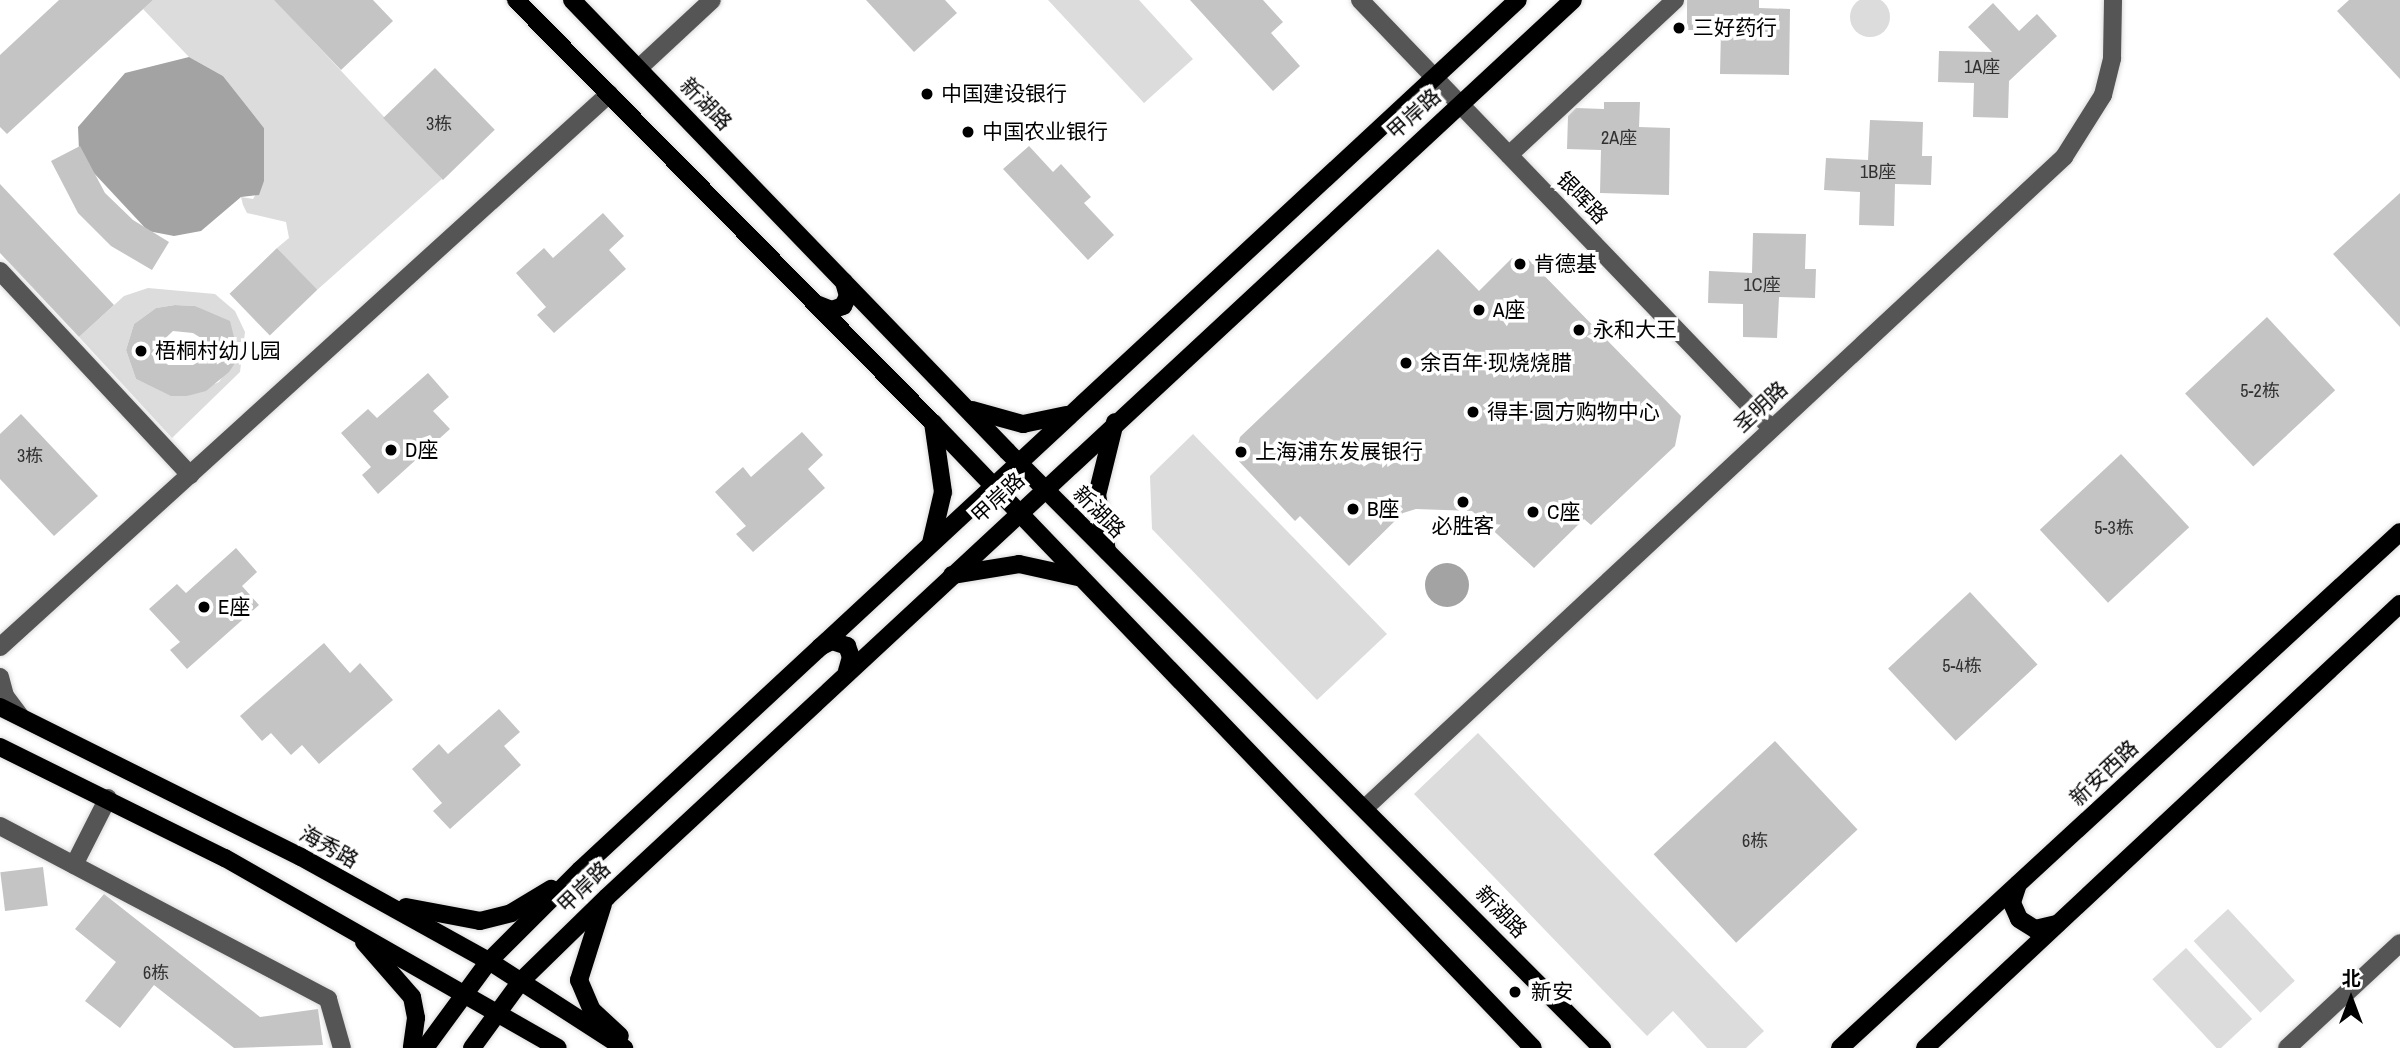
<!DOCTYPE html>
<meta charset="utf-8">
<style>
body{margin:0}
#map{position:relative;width:2400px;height:1048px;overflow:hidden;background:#fff;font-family:"Archivo Narrow","Noto Sans SC",sans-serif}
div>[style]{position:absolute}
.green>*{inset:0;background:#dcdcdc;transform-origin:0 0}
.round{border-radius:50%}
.water>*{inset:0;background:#a3a3a3}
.building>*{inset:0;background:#c4c4c4;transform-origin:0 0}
.roads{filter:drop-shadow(0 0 2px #dbdbdb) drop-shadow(0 0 2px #dbdbdb)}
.minor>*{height:18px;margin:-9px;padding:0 9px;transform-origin:9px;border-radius:9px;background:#555}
.major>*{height:18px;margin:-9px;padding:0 9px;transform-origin:9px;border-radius:9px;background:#000}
.dots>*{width:19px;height:19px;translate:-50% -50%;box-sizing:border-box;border:4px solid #fff;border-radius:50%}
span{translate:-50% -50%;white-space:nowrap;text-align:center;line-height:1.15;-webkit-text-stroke:7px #fff;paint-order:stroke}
.number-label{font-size:18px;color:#313131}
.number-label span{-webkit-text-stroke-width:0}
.poi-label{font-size:21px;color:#000}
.left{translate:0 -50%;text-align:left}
.street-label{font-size:21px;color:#000}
.north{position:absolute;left:2316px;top:964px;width:70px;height:70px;-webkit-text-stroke:5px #fff;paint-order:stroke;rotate:0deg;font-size:19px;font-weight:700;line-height:28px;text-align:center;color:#000}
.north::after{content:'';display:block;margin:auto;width:24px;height:32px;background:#000;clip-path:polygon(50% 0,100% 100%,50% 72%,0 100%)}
</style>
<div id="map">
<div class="green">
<i class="round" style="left:1850px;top:-3px;width:40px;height:40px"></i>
<i style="clip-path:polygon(153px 0,275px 0,442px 179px,317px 290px,277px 248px,289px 238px,286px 222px,247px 213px,243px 205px,241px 197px,253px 199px,264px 181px,264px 128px,223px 76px,189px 57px,143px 9px)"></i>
<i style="clip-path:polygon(1048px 0,1139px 0,1193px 59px,1144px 103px)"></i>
<i style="clip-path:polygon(evenodd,148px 288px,215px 294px,235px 311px,245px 332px,240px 372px,172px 438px,79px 337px,124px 296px,148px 288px,175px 305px,195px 306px,226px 324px,234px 359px,219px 382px,187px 396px,170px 395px,136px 379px,126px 350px,134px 324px,156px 308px,175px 305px)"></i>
<i style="clip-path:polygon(1193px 434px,1387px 634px,1317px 700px,1152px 529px,1150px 476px)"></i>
<i style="clip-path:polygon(1478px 733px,1764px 1031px,1746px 1048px,1707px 1048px,1673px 1011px,1647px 1036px,1414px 794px)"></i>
<i style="left:2228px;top:909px;width:98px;height:47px;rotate:47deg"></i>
<i style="left:2186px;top:948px;width:97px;height:46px;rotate:47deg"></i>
</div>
<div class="water">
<i style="clip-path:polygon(189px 57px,223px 76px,264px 128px,264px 181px,259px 195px,241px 197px,201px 231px,174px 236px,148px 231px,92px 171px,79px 150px,78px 127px,125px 73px)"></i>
<i class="round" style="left:1425px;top:563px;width:44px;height:44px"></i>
</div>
<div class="building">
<i style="clip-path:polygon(59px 0,153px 0,7px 134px,0 127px,0 55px)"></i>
<i style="clip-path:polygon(274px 0,373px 0,393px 21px,341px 70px)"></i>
<i style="clip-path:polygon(866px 0,945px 0,957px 13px,914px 52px)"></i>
<i style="clip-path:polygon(1190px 0,1263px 0,1283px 22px,1271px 33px,1300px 66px,1273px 91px)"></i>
<i style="clip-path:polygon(1687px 0,1759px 0,1759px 8px,1790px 9px,1789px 75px,1720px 74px,1721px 30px,1687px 30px)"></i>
<i style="clip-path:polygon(2349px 0,2400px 0,2400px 79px,2337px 11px)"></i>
<i style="clip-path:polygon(1993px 3px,2019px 31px,2037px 14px,2057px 36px,2009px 81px,2008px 118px,1973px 117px,1974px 83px,1938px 82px,1939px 51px,1992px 52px,1968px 27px)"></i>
<i style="left:435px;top:68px;width:86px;height:72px;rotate:46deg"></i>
<i style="clip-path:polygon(1604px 102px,1640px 102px,1639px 127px,1670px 128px,1669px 195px,1600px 193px,1601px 150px,1567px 149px,1568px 116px,1576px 108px,1604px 109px)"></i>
<i style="clip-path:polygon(1870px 120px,1923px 122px,1922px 156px,1932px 156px,1931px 185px,1895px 184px,1894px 226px,1859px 225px,1860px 192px,1824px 190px,1826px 158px,1868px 160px)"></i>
<i style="clip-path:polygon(80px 146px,105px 193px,133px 220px,169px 242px,152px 270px,111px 246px,78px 213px,51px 161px)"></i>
<i style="clip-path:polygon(1029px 146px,1053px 172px,1061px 164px,1091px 197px,1084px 203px,1114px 235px,1088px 260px,1003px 169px)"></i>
<i style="clip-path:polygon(0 184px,114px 305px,79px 337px,0 253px)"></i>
<i style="clip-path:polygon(2400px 193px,2400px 327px,2333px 254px)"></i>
<i style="clip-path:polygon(603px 213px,624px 236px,609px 250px,626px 269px,554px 333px,537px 315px,546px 307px,516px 273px,544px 248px,553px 258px)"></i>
<i style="clip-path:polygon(1753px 233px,1806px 234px,1805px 269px,1816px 269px,1815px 298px,1779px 297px,1777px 338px,1743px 337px,1743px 304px,1708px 303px,1709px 271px,1752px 273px)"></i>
<i style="left:277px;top:248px;width:58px;height:66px;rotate:46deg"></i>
<i style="clip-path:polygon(1438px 249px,1479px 291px,1512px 258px,1528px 259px,1681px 416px,1675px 446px,1591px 525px,1584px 519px,1534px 568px,1472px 511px,1416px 509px,1403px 513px,1349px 566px,1300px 516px,1295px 521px,1235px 457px,1240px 437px)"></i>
<i style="clip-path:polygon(evenodd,175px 305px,195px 306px,230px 321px,235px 341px,237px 360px,229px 372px,206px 391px,187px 396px,171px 396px,136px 379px,126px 350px,134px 324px,156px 308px,175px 305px,173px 331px,193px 333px,220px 350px,193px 365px,168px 365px,154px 349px,173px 331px)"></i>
<i style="left:2267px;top:317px;width:100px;height:112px;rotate:47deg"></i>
<i style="clip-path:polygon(428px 373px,449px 397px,433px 411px,450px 429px,378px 494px,362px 475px,371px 467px,341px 433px,368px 409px,377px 418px)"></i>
<i style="clip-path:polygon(21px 414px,98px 496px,54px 536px,0 479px,0 434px)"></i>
<i style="clip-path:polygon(802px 432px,823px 455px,808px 469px,825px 488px,753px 552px,736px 534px,746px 526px,715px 492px,743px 467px,751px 477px)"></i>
<i style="left:2121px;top:454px;width:100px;height:111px;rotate:47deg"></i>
<i style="clip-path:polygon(236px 548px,257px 572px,242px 586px,259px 605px,187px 669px,170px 650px,180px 642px,149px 609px,177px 584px,186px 593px)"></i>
<i style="left:1970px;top:592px;width:99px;height:112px;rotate:47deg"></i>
<i style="clip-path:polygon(324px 643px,350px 673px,360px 663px,393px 700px,319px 764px,302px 745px,291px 755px,271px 733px,262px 741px,240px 716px)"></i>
<i style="clip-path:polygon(499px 709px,520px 732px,504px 746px,521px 765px,450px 829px,433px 811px,442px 803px,412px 769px,439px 744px,448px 754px)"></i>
<i style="left:1775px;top:741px;width:121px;height:166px;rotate:47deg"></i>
<i style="left:43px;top:867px;width:39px;height:43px;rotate:83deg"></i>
<i style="clip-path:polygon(104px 894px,260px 1017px,318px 1009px,323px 1045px,234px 1048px,154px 985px,120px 1028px,85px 1001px,116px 962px,75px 929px)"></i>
</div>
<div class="roads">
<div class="minor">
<i style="left:1360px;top:0;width:593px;rotate:46.16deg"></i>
<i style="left:640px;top:67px;width:98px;rotate:-42.9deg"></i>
<i style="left:1509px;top:155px;width:227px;rotate:-43deg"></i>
<i style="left:0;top:271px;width:279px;rotate:47deg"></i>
<i style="left:0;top:647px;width:823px;rotate:-42.24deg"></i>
<i style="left:0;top:677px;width:20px;rotate:75deg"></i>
<i style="left:5px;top:696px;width:25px;rotate:53deg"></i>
<i style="left:1366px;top:807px;width:954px;rotate:-42.96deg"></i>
<i style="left:2064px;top:157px;width:73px;rotate:-57.8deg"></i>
<i style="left:2103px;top:95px;width:38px;rotate:-76deg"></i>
<i style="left:2112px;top:58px;width:58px;rotate:-89deg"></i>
<i style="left:0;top:826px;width:371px;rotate:27.8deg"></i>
<i style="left:328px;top:999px;width:51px;rotate:74.1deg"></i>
<i style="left:74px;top:865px;width:75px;rotate:-63.1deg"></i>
<i style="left:2287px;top:1048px;width:154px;rotate:-42.9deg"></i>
</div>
<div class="major">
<i style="left:516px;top:0;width:594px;rotate:45.41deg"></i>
<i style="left:933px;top:423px;width:866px;rotate:46.17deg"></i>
<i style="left:572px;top:0;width:627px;rotate:46.03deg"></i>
<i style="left:1007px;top:451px;width:843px;rotate:45.1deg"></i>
<i style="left:816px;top:304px;width:17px;rotate:21deg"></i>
<i style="left:832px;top:310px;width:12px;rotate:-20deg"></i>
<i style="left:843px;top:306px;width:11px;rotate:-63deg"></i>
<i style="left:848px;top:296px;width:15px;rotate:-106deg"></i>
<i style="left:972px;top:410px;width:53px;rotate:15.4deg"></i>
<i style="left:1023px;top:424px;width:44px;rotate:-11.8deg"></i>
<i style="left:931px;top:543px;width:52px;rotate:-76.8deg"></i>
<i style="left:943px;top:492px;width:70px;rotate:-98.2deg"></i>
<i style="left:1107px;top:551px;width:57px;rotate:-100.1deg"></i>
<i style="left:1097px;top:495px;width:75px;rotate:-76.1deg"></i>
<i style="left:952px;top:575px;width:68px;rotate:-9.3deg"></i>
<i style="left:1019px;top:564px;width:60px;rotate:12.4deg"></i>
<i style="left:820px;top:647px;width:13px;rotate:-27deg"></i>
<i style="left:832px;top:641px;width:16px;rotate:18deg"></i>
<i style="left:847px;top:646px;width:12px;rotate:70deg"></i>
<i style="left:851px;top:657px;width:15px;rotate:106deg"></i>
<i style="left:0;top:707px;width:336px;rotate:26.5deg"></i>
<i style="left:301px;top:857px;width:215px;rotate:29deg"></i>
<i style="left:489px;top:961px;width:161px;rotate:32.8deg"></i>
<i style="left:0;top:747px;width:251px;rotate:26.3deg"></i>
<i style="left:225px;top:858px;width:383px;rotate:29.7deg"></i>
<i style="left:2018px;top:884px;width:20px;rotate:108deg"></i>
<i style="left:2012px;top:903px;width:17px;rotate:66deg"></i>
<i style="left:2019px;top:919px;width:19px;rotate:32deg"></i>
<i style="left:2035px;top:929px;width:23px;rotate:-13deg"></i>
<i style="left:603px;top:904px;width:80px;rotate:107.5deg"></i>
<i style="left:579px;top:980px;width:33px;rotate:67deg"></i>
<i style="left:592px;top:1010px;width:38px;rotate:43deg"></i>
<i style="left:406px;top:907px;width:75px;rotate:10.7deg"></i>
<i style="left:480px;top:921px;width:32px;rotate:-14deg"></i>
<i style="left:511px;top:913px;width:47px;rotate:-31deg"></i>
<i style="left:364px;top:942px;width:73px;rotate:48.9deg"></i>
<i style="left:412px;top:997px;width:21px;rotate:79deg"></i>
<i style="left:416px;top:1018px;width:30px;rotate:98deg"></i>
<i style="left:425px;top:1048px;width:108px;rotate:-53.7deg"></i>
<i style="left:489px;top:961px;width:129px;rotate:-45deg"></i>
<i style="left:580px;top:870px;width:1279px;rotate:-42.85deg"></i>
<i style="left:472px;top:1048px;width:83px;rotate:-53.8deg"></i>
<i style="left:521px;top:981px;width:120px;rotate:-44.3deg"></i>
<i style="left:607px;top:897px;width:1318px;rotate:-42.88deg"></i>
<i style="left:1840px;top:1048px;width:761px;rotate:-42.66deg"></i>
<i style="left:1925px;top:1048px;width:650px;rotate:-43.07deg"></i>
</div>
</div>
<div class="dots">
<i style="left:1679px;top:28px;background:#000"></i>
<i style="left:927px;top:94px;background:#000"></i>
<i style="left:968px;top:132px;background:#000"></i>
<i style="left:1520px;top:264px;background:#000"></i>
<i style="left:1479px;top:310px;background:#000"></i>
<i style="left:1579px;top:330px;background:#000"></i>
<i style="left:141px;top:351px;background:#000"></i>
<i style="left:1406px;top:363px;background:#000"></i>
<i style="left:1473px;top:412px;background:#000"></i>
<i style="left:391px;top:450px;background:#000"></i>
<i style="left:1241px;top:452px;background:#000"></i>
<i style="left:1463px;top:502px;background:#000"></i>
<i style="left:1353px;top:509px;background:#000"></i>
<i style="left:1533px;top:512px;background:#000"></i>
<i style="left:204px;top:607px;background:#000"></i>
<i style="left:1515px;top:992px;background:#000"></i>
</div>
<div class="number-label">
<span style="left:1982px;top:67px">1A座</span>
<span style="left:439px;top:124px">3栋</span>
<span style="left:1619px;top:138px">2A座</span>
<span style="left:1878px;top:172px">1B座</span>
<span style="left:1762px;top:285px">1C座</span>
<span style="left:2260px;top:391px">5-2栋</span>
<span style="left:30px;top:456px">3栋</span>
<span style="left:2114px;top:528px">5-3栋</span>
<span style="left:1962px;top:666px">5-4栋</span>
<span style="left:1755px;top:841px">6栋</span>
<span style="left:156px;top:973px">6栋</span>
</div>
<div class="poi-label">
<span class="left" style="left:1693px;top:28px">三好药行</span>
<span class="left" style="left:941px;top:94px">中国建设银行</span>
<span class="left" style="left:982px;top:132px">中国农业银行</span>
<span class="left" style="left:1534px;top:264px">肯德基</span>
<span class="left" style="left:1493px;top:310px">A座</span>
<span class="left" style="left:1593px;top:330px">永和大王</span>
<span class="left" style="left:155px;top:351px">梧桐村幼儿园</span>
<span class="left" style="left:1420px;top:363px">余百年·现烧烧腊</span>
<span class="left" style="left:1487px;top:412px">得丰·圆方购物中心</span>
<span class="left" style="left:405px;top:450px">D座</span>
<span class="left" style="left:1255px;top:452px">上海浦东发展银行</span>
<span class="left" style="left:1367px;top:509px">B座</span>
<span class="left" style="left:1547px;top:512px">C座</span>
<span style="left:1463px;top:526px">必胜客</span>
<span class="left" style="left:218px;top:607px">E座</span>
<span class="left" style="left:1531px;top:992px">新安</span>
</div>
<div class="street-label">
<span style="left:706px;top:104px;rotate:46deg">新湖路</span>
<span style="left:1414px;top:114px;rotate:-42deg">甲岸路</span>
<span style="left:1582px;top:198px;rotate:46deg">银晖路</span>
<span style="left:1761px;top:407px;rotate:-43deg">圣明路</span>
<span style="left:998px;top:498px;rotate:-43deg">甲岸路</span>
<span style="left:1099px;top:512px;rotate:45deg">新湖路</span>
<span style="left:2104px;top:773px;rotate:-43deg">新安西路</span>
<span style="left:329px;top:847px;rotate:29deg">海秀路</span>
<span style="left:584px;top:887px;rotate:-44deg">甲岸路</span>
<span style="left:1501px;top:912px;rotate:46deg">新湖路</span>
</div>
<div class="north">北</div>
</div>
